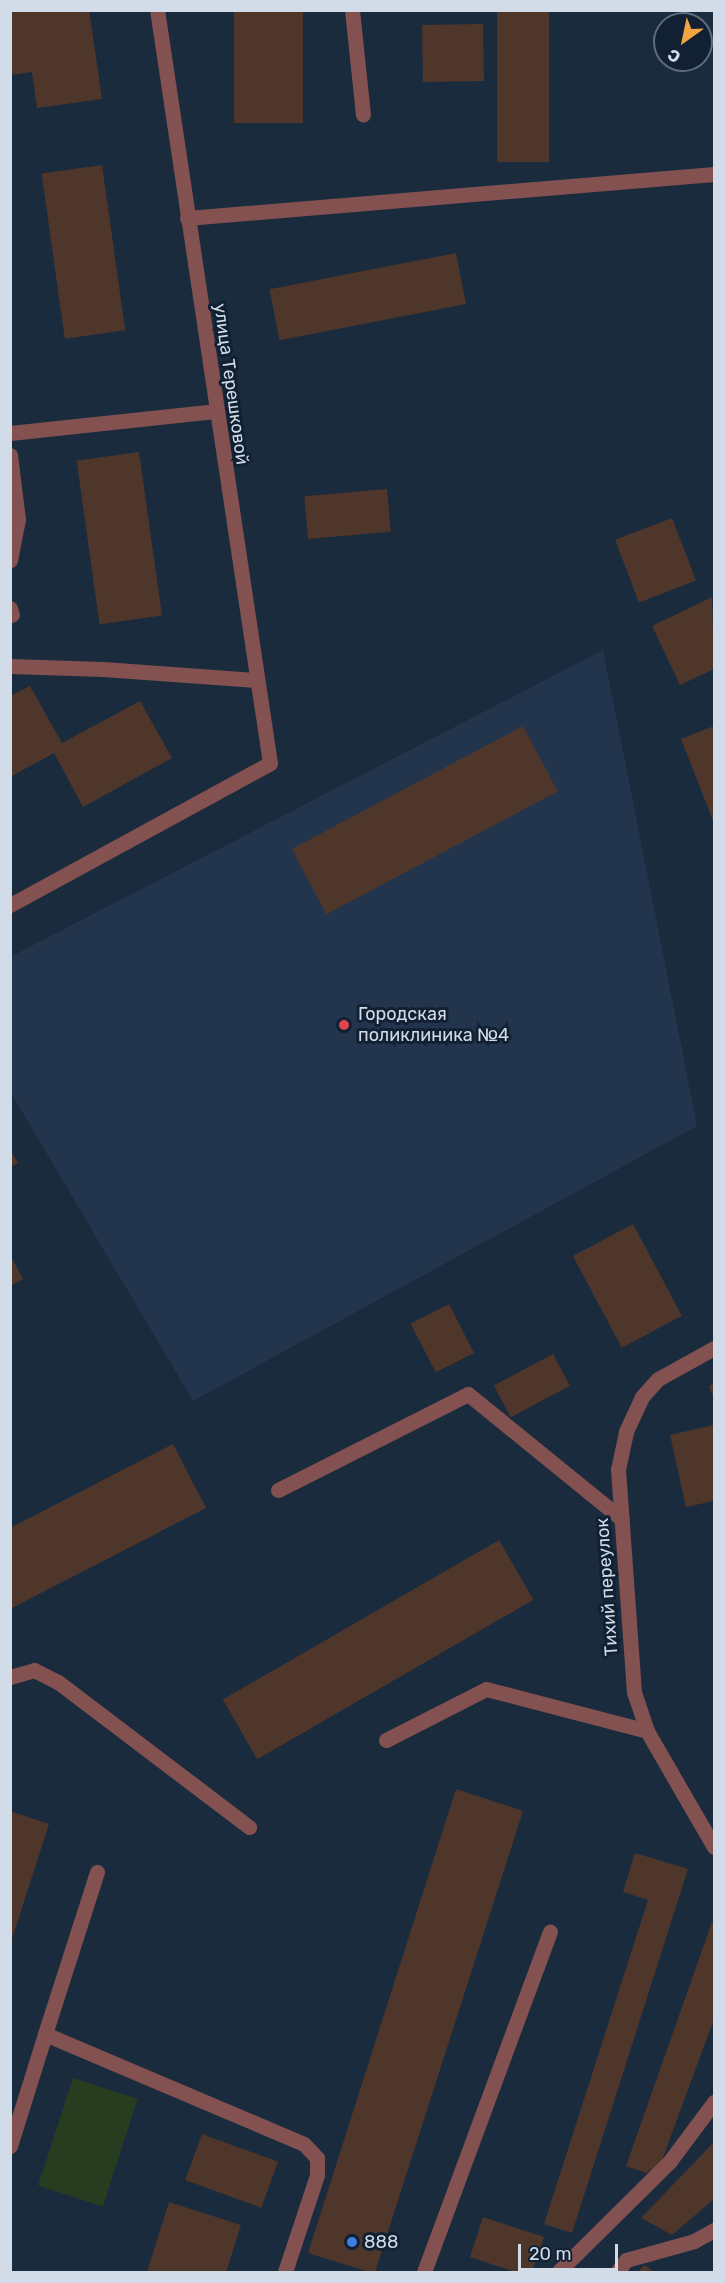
<!DOCTYPE html>
<meta charset="utf-8">
<style>
body{margin:0}
#map{position:relative;width:725px;height:2283px;overflow:hidden;background:#1b2b3e;font-family:Rubik,sans-serif}
div>[style]{position:absolute}
.built>*{inset:0;background:#22354d}
.green>*{inset:0;background:#283d1f;transform-origin:0 0}
.building>*{inset:0;background:#4f362a;transform-origin:0 0}
.service>*{height:15px;margin:-7.5px;padding:0 7.5px;transform-origin:7.5px;border-radius:7.5px;background:#835150}
.minor>*{height:15px;margin:-7.5px;padding:0 7.5px;transform-origin:7.5px;border-radius:7.5px;background:#835150}
.dots>*{width:16px;height:16px;translate:-50% -50%;box-sizing:border-box;border:3px solid #112133;border-radius:50%}
span{translate:-50% -50%;white-space:nowrap;text-align:center;line-height:1.15;-webkit-text-stroke:6px #112133;paint-order:stroke}
.street-label{font-size:18px;color:#d2dce8}
.poi-label{font-size:18px;color:#d2dce8}
.left{translate:0 -50%;text-align:left}
.frame{position:absolute;inset:0;border:12px solid #d2dce8;pointer-events:none}
.north{position:absolute;left:653px;top:12px;width:60px;height:60px;box-sizing:border-box;background:#112133;border:2px solid #5e6c7b;border-radius:50%;rotate:213deg;font-size:16px;font-weight:700;line-height:24px;text-align:center;color:#d2dce8}
.north::after{content:'';display:block;margin:auto;width:21px;height:27px;background:#f3a443;clip-path:polygon(50% 0,100% 100%,50% 72%,0 100%)}
.scale{position:absolute;left:518px;top:2244px;width:100px;height:27px;box-sizing:border-box;border:3px solid #d2dce8;border-top:0;padding-left:8px;font-size:18px;line-height:21px;white-space:nowrap;color:#d2dce8;-webkit-text-stroke:4px #112133;paint-order:stroke}
</style>
<div id="map">
<div class="built">
<i style="clip-path:polygon(603px 650px,697px 1126px,193px 1401px,11px 1093px,10px 957px)"></i>
</div>
<div class="green">
<i style="left:73px;top:2078px;width:68px;height:113px;rotate:18deg"></i>
</div>
<div class="building">
<i style="clip-path:polygon(10px 10px,89px 10px,102px 99px,37px 108px,32px 72px,10px 75px)"></i>
<i style="left:234px;top:10px;width:69px;height:113px"></i>
<i style="left:497px;top:10px;width:52px;height:152px"></i>
<i style="left:483px;top:24px;width:57px;height:61px;rotate:89deg"></i>
<i style="left:102px;top:165px;width:167px;height:61px;rotate:82deg"></i>
<i style="left:456px;top:253px;width:52px;height:190px;rotate:79deg"></i>
<i style="left:139px;top:452px;width:165px;height:63px;rotate:82deg"></i>
<i style="left:387px;top:489px;width:43px;height:83px;rotate:85deg"></i>
<i style="left:672px;top:518px;width:67px;height:61px;rotate:69deg"></i>
<i style="clip-path:polygon(712px 597px,714px 669px,680px 685px,652px 626px)"></i>
<i style="clip-path:polygon(30px 686px,62px 743px,140px 701px,172px 758px,83px 807px,54px 753px,10px 777px,10px 696px)"></i>
<i style="left:523px;top:726px;width:74px;height:262px;rotate:62deg"></i>
<i style="clip-path:polygon(714px 726px,714px 823px,681px 739px)"></i>
<i style="clip-path:polygon(10px 1150px,18px 1163px,10px 1167px)"></i>
<i style="left:633px;top:1224px;width:104px;height:68px;rotate:62deg"></i>
<i style="clip-path:polygon(10px 1255px,23px 1279px,10px 1286px)"></i>
<i style="left:449px;top:1304px;width:55px;height:43px;rotate:63deg"></i>
<i style="left:553px;top:1354px;width:36px;height:67px;rotate:62deg"></i>
<i style="clip-path:polygon(714px 1383px,714px 1398px,709px 1386px)"></i>
<i style="clip-path:polygon(714px 1425px,714px 1501px,686px 1507px,670px 1435px)"></i>
<i style="clip-path:polygon(173px 1444px,206px 1508px,10px 1609px,10px 1528px)"></i>
<i style="left:499px;top:1540px;width:69px;height:319px;rotate:60deg"></i>
<i style="clip-path:polygon(456px 1789px,523px 1811px,375px 2272px,369px 2272px,308px 2253px)"></i>
<i style="clip-path:polygon(10px 1811px,49px 1824px,11px 1942px,10px 1942px)"></i>
<i style="clip-path:polygon(635px 1853px,688px 1869px,572px 2233px,544px 2224px,648px 1900px,623px 1892px)"></i>
<i style="clip-path:polygon(712px 1922px,714px 1923px,714px 2019px,661px 2163px,646px 2173px,626px 2166px)"></i>
<i style="left:202px;top:2134px;width:81px;height:49px;rotate:20deg"></i>
<i style="clip-path:polygon(714px 2142px,714px 2199px,672px 2235px,641px 2218px)"></i>
<i style="clip-path:polygon(169px 2202px,241px 2225px,226px 2272px,147px 2272px)"></i>
<i style="clip-path:polygon(483px 2217px,544px 2237px,532px 2272px,515px 2272px,470px 2257px)"></i>
<i style="clip-path:polygon(644px 2265px,655px 2272px,638px 2272px)"></i>
</div>
<div class="service">
<i style="left:352px;top:10px;width:105px;rotate:84deg"></i>
<i style="left:187px;top:218px;width:529px;rotate:-4.77deg"></i>
<i style="left:10px;top:433px;width:206px;rotate:-6.1deg"></i>
<i style="left:10px;top:455px;width:64px;rotate:82.9deg"></i>
<i style="left:18px;top:519px;width:42px;rotate:101deg"></i>
<i style="left:10px;top:608px;width:7px;rotate:74deg"></i>
<i style="left:10px;top:666px;width:93px;rotate:1.8deg"></i>
<i style="left:103px;top:669px;width:154px;rotate:4.1deg"></i>
<i style="left:278px;top:1490px;width:213px;rotate:-26.8deg"></i>
<i style="left:468px;top:1394px;width:198px;rotate:39.1deg"></i>
<i style="left:386px;top:1740px;width:112px;rotate:-27deg"></i>
<i style="left:486px;top:1689px;width:166px;rotate:14.6deg"></i>
<i style="left:424px;top:2272px;width:363px;rotate:-69.7deg"></i>
<i style="left:617px;top:2272px;width:15px;rotate:-53deg"></i>
<i style="left:626px;top:2260px;width:71px;rotate:-15.6deg"></i>
<i style="left:694px;top:2241px;width:23px;rotate:-29deg"></i>
</div>
<div class="minor">
<i style="left:10px;top:905px;width:296px;rotate:-28.6deg"></i>
<i style="left:270px;top:763px;width:761px;rotate:-98.53deg"></i>
<i style="left:714px;top:1348px;width:64px;rotate:151deg"></i>
<i style="left:658px;top:1379px;width:24px;rotate:132deg"></i>
<i style="left:642px;top:1397px;width:38px;rotate:115deg"></i>
<i style="left:626px;top:1432px;width:38px;rotate:102deg"></i>
<i style="left:618px;top:1469px;width:224px;rotate:85.9deg"></i>
<i style="left:634px;top:1692px;width:41px;rotate:71.6deg"></i>
<i style="left:647px;top:1731px;width:134px;rotate:60deg"></i>
<i style="left:10px;top:1677px;width:25px;rotate:-16deg"></i>
<i style="left:34px;top:1670px;width:27px;rotate:27deg"></i>
<i style="left:58px;top:1682px;width:240px;rotate:37.2deg"></i>
<i style="left:97px;top:1872px;width:170px;rotate:107.8deg"></i>
<i style="left:45px;top:2034px;width:281px;rotate:23deg"></i>
<i style="left:304px;top:2144px;width:19px;rotate:47deg"></i>
<i style="left:317px;top:2158px;width:17px;rotate:90deg"></i>
<i style="left:317px;top:2175px;width:102px;rotate:108.3deg"></i>
<i style="left:10px;top:2146px;width:117px;rotate:-72.6deg"></i>
<i style="left:558px;top:2272px;width:158px;rotate:-44.7deg"></i>
<i style="left:670px;top:2161px;width:74px;rotate:-53.3deg"></i>
</div>
<div class="dots">
<i style="left:344px;top:1025px;background:#e0444e"></i>
<i style="left:352px;top:2242px;background:#3f7fe0"></i>
</div>
<div class="street-label">
<span style="left:231px;top:384px;rotate:82deg">улица Терешковой</span>
<span style="left:607px;top:1587px;rotate:-94deg">Тихий переулок</span>
</div>
<div class="poi-label">
<span class="left" style="left:358px;top:1025px">Городская<br>поликлиника №4</span>
<span class="left" style="left:364px;top:2242px">888</span>
</div>
<div class="frame"></div>
<div class="north">С</div>
<div class="scale">20 m</div>
</div>
